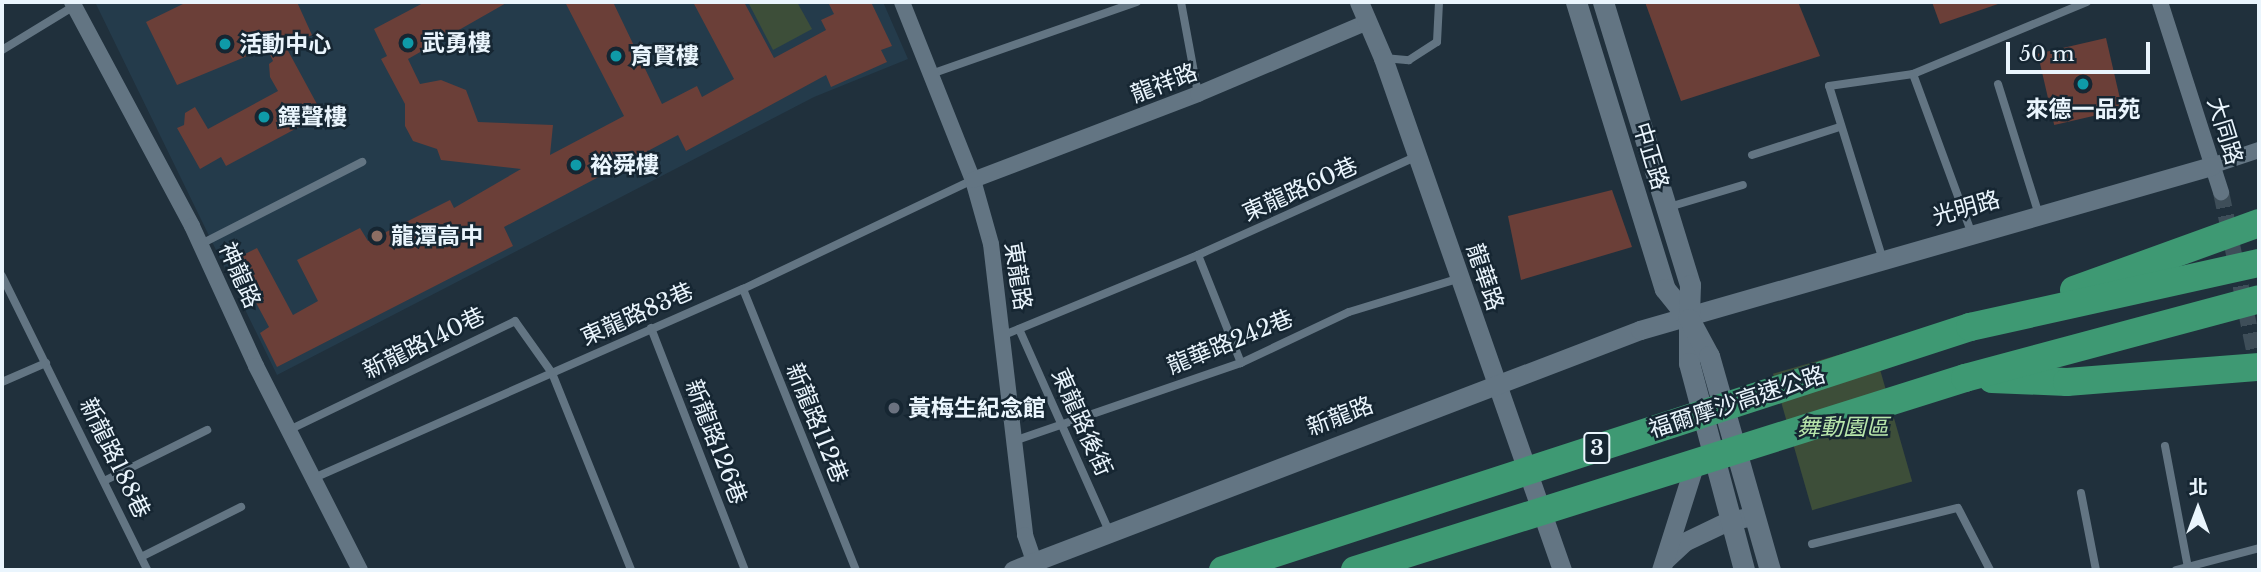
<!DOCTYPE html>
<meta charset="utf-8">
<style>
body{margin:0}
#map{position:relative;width:2261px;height:572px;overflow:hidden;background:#20303c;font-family:"Libre Baskerville","Noto Sans TC",serif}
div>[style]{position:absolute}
.built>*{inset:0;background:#243b4b}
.green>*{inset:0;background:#3d4e39;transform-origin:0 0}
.building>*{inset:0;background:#6b3f38;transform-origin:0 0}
.minor-tunnel>*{height:16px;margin-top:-8px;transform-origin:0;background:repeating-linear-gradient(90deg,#3e4e59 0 16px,transparent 0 24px)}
.service>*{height:8px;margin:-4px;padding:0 4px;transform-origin:4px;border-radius:4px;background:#637583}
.minor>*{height:16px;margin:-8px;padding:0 8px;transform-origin:8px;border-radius:8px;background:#637583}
.tertiary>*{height:19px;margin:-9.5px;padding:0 9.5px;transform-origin:9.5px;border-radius:9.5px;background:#637583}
.secondary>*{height:21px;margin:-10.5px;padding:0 10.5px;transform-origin:10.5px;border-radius:10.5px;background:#637583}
.motorway>*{height:28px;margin:-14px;padding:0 14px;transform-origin:14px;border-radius:14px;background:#3e9973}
.dots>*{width:19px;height:19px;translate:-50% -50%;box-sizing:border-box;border:4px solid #162632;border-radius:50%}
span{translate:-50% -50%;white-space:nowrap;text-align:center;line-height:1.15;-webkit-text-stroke:5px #162632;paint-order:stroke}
.shield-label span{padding:2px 5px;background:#162632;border:2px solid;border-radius:5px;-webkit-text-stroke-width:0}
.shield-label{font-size:21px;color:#eaf5fd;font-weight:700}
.poi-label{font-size:23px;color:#eaf5fd;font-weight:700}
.left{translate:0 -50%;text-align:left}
.street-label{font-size:23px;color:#eaf5fd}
.park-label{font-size:23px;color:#b8e6ab;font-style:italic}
.frame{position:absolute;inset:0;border:4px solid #eaf5fd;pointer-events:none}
.north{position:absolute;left:2163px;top:474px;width:70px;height:70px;-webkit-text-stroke:5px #162632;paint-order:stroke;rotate:0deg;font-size:19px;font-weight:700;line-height:28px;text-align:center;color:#eaf5fd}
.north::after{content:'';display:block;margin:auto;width:24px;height:32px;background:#eaf5fd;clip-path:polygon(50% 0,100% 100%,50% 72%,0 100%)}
.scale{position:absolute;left:2006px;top:42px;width:144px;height:32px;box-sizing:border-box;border:4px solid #eaf5fd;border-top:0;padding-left:9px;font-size:21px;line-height:24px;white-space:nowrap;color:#eaf5fd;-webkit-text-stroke:5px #162632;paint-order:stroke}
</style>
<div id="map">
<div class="built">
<i style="clip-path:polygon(95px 2px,883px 2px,908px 59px,814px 97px,277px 375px)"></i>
</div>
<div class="green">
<i style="clip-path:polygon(748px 2px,797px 2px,812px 29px,773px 50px)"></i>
<i style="left:1873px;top:345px;width:142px;height:104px;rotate:74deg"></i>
</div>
<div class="building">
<i style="clip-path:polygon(187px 2px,297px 2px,312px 35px,286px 47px,318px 106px,295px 118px,299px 127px,226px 166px,221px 157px,200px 169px,177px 128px,184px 125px,185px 113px,195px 107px,208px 129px,278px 91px,270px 77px,269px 64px,273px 61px,267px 48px,177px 85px,146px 22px)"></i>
<i style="clip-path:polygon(425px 2px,508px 2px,408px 59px,420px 84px,441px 80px,466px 90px,478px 122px,553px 125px,550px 155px,624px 116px,565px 2px,613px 2px,662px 104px,697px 86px,702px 97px,734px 79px,693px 2px,744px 2px,774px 58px,826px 30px,821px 20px,834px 14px,828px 2px,871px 2px,892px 46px,881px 50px,887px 62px,831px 87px,826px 75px,686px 151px,678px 135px,504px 227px,513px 246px,277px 367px,260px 333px,269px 327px,233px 260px,257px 248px,293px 315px,318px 301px,297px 260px,360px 228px,368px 241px,450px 200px,454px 208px,521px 169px,441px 160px,437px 149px,413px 141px,405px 126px,405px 104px,381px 59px,387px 56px,374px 29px)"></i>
<i style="clip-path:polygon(1645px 2px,1798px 2px,1820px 56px,1681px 101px)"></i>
<i style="clip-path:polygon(1932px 2px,1998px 2px,1998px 4px,1940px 24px)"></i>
<i style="left:2106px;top:38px;width:73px;height:70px;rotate:77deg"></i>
<i style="clip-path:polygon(1612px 190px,1632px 247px,1521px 280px,1508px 216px)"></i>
</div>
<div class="minor-tunnel">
<i style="left:2221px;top:192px;width:186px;rotate:78.2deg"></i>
</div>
<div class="service">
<i style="left:1181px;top:2px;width:94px;rotate:79.5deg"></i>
<i style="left:2px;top:50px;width:84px;rotate:-31.4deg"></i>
<i style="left:1384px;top:58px;width:25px;rotate:5deg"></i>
<i style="left:1409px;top:60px;width:33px;rotate:-33deg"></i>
<i style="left:1437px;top:42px;width:40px;rotate:-87.1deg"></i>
<i style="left:931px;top:74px;width:218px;rotate:-19.3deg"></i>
<i style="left:1913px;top:74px;width:168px;rotate:69.8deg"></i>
<i style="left:1998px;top:84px;width:134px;rotate:72.6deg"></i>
<i style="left:1752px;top:155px;width:92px;rotate:-17.7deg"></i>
<i style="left:1669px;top:207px;width:77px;rotate:-16.6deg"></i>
<i style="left:201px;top:244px;width:181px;rotate:-27deg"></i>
<i style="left:1882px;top:257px;width:179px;rotate:-107.2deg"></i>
<i style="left:1829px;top:86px;width:85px;rotate:-8.1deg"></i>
<i style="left:1913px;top:74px;width:188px;rotate:-22.5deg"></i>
<i style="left:2px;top:276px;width:328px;rotate:63.7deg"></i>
<i style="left:743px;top:289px;width:303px;rotate:68.1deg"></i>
<i style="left:651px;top:328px;width:260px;rotate:68.8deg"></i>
<i style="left:1019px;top:329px;width:221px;rotate:66deg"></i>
<i style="left:1004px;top:335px;width:210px;rotate:-22.4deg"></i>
<i style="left:1241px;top:363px;width:116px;rotate:-111.7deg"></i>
<i style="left:1198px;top:255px;width:240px;rotate:-24.3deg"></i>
<i style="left:2px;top:382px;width:48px;rotate:-23.4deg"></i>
<i style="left:289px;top:430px;width:251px;rotate:-25.7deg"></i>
<i style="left:515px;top:321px;width:64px;rotate:54.6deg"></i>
<i style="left:552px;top:373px;width:212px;rotate:68.1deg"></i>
<i style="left:1014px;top:441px;width:240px;rotate:-19deg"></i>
<i style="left:1241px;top:363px;width:119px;rotate:-25.3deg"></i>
<i style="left:1349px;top:312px;width:116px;rotate:-17deg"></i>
<i style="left:2165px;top:446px;width:124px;rotate:79.3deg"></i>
<i style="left:314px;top:478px;width:469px;rotate:-23.8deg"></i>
<i style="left:743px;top:289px;width:255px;rotate:-25.4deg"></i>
<i style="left:106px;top:480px;width:113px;rotate:-26.3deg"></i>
<i style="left:2081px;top:493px;width:78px;rotate:79deg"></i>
<i style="left:1812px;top:544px;width:150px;rotate:-13.9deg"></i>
<i style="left:1958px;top:508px;width:70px;rotate:62.7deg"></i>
<i style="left:141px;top:557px;width:112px;rotate:-26.6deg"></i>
<i style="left:2176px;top:570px;width:86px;rotate:-14.8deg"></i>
</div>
<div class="minor">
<i style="left:72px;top:2px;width:254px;rotate:61.8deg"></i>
<i style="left:192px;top:226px;width:154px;rotate:65.4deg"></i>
<i style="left:256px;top:366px;width:229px;rotate:63deg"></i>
<i style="left:902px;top:2px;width:192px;rotate:68.3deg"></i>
<i style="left:973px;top:180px;width:66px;rotate:74.3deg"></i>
<i style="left:991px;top:244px;width:293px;rotate:83.3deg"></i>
<i style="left:1025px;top:535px;width:37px;rotate:71deg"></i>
<i style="left:2160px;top:2px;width:200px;rotate:72.2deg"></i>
<i style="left:2211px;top:166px;width:51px;rotate:-18.4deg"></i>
<i style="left:973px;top:180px;width:241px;rotate:-20.9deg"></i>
<i style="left:1198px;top:94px;width:185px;rotate:-23deg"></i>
</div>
<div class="tertiary">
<i style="left:1359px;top:2px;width:61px;rotate:66.8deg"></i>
<i style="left:1383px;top:58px;width:542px;rotate:70.73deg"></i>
<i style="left:1666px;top:559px;width:25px;rotate:-43deg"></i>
<i style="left:1684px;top:542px;width:49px;rotate:-25.5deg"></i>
<i style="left:1728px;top:521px;width:25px;rotate:-11deg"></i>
<i style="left:1013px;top:570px;width:671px;rotate:-20.95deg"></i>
<i style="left:1640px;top:330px;width:594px;rotate:-16.02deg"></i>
<i style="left:1661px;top:570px;width:112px;rotate:-72.4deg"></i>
<i style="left:1695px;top:463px;width:8px;rotate:-45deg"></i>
</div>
<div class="secondary">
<i style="left:1576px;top:2px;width:300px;rotate:72.8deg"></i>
<i style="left:1665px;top:289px;width:38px;rotate:51deg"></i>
<i style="left:1689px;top:319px;width:44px;rotate:90deg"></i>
<i style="left:1689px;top:363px;width:214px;rotate:75.1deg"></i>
<i style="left:1603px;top:2px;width:296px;rotate:72.9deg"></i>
<i style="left:1690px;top:285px;width:34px;rotate:92deg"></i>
<i style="left:1689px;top:319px;width:42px;rotate:61.6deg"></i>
<i style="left:1709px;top:356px;width:223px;rotate:74.1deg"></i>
</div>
<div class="motorway">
<i style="left:2074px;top:290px;width:197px;rotate:-19.9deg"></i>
<i style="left:1992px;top:379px;width:75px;rotate:2.3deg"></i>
<i style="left:2067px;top:382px;width:193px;rotate:-4.5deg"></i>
<i style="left:1223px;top:570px;width:786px;rotate:-18.02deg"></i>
<i style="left:1970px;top:327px;width:296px;rotate:-12.5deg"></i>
<i style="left:1355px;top:570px;width:640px;rotate:-17.47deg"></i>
<i style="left:1965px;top:378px;width:304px;rotate:-15deg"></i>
</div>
<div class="dots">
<i style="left:408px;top:43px;background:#0f9aa8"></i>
<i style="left:225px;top:44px;background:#0f9aa8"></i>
<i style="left:616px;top:56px;background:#0f9aa8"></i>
<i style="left:2083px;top:84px;background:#0f9aa8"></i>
<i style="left:264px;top:117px;background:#0f9aa8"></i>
<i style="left:576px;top:165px;background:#0f9aa8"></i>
<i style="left:377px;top:236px;background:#8d6e63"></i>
<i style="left:894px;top:408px;background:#6b7280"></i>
</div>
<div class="shield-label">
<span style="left:1597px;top:448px">3</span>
</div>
<div class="poi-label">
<span class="left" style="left:422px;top:43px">武勇樓</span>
<span class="left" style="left:239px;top:44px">活動中心</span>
<span class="left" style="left:630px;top:56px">育賢樓</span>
<span style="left:2083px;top:109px">來德一品苑</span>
<span class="left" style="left:278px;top:117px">鐸聲樓</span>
<span class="left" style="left:590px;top:165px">裕舜樓</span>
<span class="left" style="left:391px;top:236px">龍潭高中</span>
<span class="left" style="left:908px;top:408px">黃梅生紀念館</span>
</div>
<div class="street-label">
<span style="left:1164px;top:83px;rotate:-21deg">龍祥路</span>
<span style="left:2225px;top:131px;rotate:73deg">大同路</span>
<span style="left:1651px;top:156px;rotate:73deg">中正路</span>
<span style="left:1300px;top:189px;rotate:-24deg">東龍路60巷</span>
<span style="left:1966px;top:208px;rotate:-16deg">光明路</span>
<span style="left:240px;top:275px;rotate:66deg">神龍路</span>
<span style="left:1018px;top:276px;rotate:81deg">東龍路</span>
<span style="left:1485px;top:277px;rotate:71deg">龍華路</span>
<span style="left:637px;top:314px;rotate:-24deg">東龍路83巷</span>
<span style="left:1230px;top:342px;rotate:-22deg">龍華路242巷</span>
<span style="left:424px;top:343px;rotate:-26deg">新龍路140巷</span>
<span style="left:1737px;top:402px;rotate:-18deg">福爾摩沙高速公路</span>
<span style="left:1340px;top:416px;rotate:-21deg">新龍路</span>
<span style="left:1082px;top:422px;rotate:66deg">東龍路後街</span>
<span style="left:817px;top:423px;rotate:68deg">新龍路112巷</span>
<span style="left:716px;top:442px;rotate:69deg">新龍路126巷</span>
<span style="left:115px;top:458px;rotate:64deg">新龍路188巷</span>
</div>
<div class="park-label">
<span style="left:1843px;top:427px">舞動園區</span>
</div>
<div class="frame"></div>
<div class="north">北</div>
<div class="scale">50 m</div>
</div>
